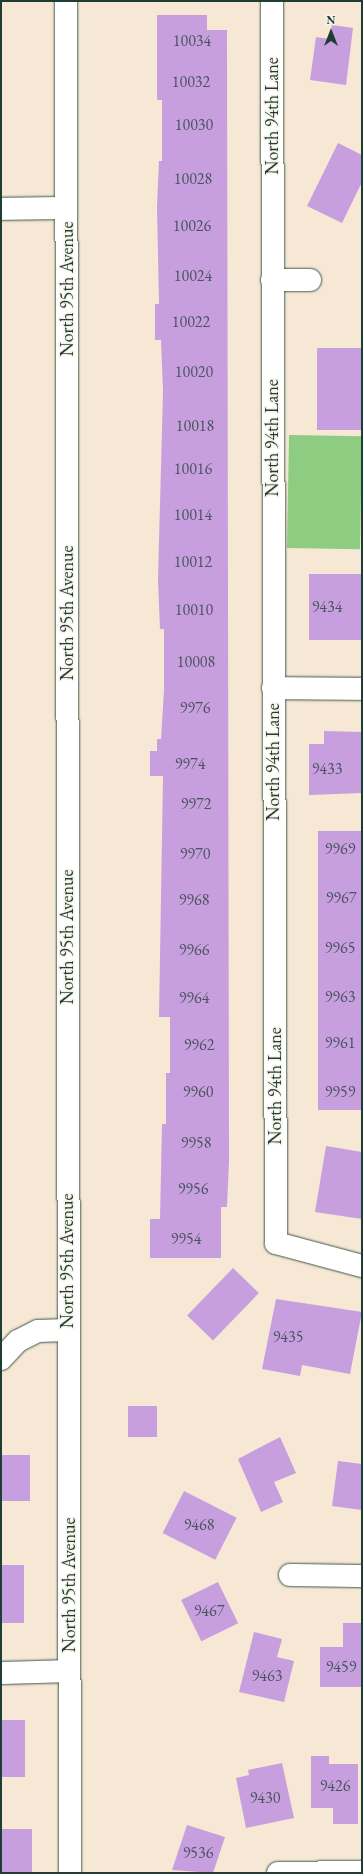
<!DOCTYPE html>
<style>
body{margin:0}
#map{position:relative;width:363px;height:1874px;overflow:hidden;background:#f6e8d5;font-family:"EB Garamond",serif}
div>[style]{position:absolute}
.green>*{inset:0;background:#8ecc82;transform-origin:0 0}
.building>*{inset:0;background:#c79ede;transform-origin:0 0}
.roads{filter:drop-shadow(0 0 1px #3f574c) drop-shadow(0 0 1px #3f574c)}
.minor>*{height:22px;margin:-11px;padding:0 11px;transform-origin:11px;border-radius:11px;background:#fff}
span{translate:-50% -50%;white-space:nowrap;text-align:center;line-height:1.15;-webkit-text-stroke:3px #f7f3e8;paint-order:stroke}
.number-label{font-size:16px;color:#49555e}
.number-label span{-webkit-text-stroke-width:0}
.street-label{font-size:18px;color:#1f3d34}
.frame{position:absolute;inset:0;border:2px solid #1f3d34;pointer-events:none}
.north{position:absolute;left:311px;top:12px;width:40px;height:40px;-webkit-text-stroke:3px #f7f3e8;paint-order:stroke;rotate:0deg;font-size:11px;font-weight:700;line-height:16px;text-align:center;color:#1f3d34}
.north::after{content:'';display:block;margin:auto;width:14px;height:18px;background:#1f3d34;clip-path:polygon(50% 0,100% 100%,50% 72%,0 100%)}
</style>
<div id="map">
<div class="green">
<i style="left:289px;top:435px;width:73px;height:113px;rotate:1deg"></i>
</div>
<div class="building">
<i style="clip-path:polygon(157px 15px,207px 15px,207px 30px,227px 30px,229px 1161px,227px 1207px,221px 1207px,221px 1258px,150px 1258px,150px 1219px,160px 1219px,162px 1124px,166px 1124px,166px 1073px,170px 1073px,170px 1017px,159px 1017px,163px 776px,150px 776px,150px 751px,157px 751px,157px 739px,161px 739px,164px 690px,164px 629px,160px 629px,158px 580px,163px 391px,161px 340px,155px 340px,155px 304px,159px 304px,157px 207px,159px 161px,162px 161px,162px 100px,157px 100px)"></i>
<i style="clip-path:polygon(332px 25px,353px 28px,346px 85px,310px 80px,316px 37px,330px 39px)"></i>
<i style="clip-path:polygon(338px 143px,362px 155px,362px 182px,342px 223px,307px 206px)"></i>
<i style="left:317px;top:348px;width:45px;height:82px"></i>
<i style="left:309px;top:574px;width:53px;height:66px"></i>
<i style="clip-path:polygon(324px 731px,362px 732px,362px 793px,309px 795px,309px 744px,324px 744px)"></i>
<i style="left:318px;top:831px;width:44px;height:279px"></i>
<i style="clip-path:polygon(326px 1146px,362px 1152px,362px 1219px,315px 1212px)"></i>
<i style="left:233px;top:1268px;width:36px;height:66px;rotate:44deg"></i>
<i style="clip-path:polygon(276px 1299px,362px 1312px,350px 1374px,302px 1365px,300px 1376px,262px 1369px)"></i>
<i style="left:128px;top:1406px;width:29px;height:31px"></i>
<i style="clip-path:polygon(280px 1437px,296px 1473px,274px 1482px,283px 1502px,261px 1512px,238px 1459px)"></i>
<i style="left:1px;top:1455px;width:29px;height:46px"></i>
<i style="clip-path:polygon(338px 1461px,362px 1464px,362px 1510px,332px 1506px)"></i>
<i style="left:184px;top:1491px;width:59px;height:47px;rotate:27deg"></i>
<i style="left:1px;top:1565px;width:23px;height:58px"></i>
<i style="left:218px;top:1582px;width:46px;height:41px;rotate:64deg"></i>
<i style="clip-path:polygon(343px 1623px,362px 1623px,362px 1687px,320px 1687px,320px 1647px,343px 1647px)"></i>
<i style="clip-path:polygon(254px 1632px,282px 1639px,277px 1657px,294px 1661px,284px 1702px,239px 1692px)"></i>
<i style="left:1px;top:1720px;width:24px;height:57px"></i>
<i style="clip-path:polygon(311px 1756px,329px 1756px,329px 1764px,358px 1764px,358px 1824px,333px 1824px,333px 1808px,311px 1808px)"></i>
<i style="clip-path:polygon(282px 1763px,294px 1818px,246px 1828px,236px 1778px,249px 1775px,248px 1770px)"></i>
<i style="clip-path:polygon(187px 1825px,225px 1837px,213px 1873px,172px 1870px)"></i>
<i style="left:1px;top:1829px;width:31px;height:44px"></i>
</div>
<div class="roads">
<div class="minor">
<i style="left:66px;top:1px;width:1872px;rotate:89.88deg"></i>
<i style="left:272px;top:1px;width:1242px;rotate:89.82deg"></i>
<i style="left:276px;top:1243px;width:89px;rotate:15deg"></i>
<i style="left:1px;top:209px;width:65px;rotate:-0.9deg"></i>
<i style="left:272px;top:280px;width:38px"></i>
<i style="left:273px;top:688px;width:89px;rotate:0.6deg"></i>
<i style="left:1px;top:1359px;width:25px;rotate:-47deg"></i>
<i style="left:18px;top:1341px;width:22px;rotate:-27deg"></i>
<i style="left:38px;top:1331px;width:29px;rotate:-2deg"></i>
<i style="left:290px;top:1575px;width:72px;rotate:0.8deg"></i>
<i style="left:1px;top:1673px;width:68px;rotate:-1.7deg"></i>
<i style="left:278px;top:1873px;width:84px;rotate:-0.7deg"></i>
</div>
</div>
<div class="number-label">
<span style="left:192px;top:41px">10034</span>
<span style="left:191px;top:82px">10032</span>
<span style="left:194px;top:125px">10030</span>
<span style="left:193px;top:179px">10028</span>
<span style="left:192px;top:226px">10026</span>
<span style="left:193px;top:276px">10024</span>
<span style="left:191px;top:322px">10022</span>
<span style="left:194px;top:372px">10020</span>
<span style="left:195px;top:426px">10018</span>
<span style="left:193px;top:469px">10016</span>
<span style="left:193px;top:515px">10014</span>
<span style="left:193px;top:562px">10012</span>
<span style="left:327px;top:607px">9434</span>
<span style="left:194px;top:610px">10010</span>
<span style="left:196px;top:662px">10008</span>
<span style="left:195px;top:708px">9976</span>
<span style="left:190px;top:764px">9974</span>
<span style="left:327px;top:769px">9433</span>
<span style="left:196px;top:804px">9972</span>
<span style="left:340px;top:849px">9969</span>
<span style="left:195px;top:854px">9970</span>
<span style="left:341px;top:898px">9967</span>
<span style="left:194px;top:900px">9968</span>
<span style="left:340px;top:948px">9965</span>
<span style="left:194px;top:950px">9966</span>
<span style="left:340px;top:997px">9963</span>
<span style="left:194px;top:998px">9964</span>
<span style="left:340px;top:1043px">9961</span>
<span style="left:199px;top:1045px">9962</span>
<span style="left:198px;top:1092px">9960</span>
<span style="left:340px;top:1092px">9959</span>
<span style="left:196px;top:1143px">9958</span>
<span style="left:193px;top:1189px">9956</span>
<span style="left:186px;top:1239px">9954</span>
<span style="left:288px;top:1337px">9435</span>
<span style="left:199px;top:1525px">9468</span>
<span style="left:209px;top:1611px">9467</span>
<span style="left:341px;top:1667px">9459</span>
<span style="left:267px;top:1676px">9463</span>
<span style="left:335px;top:1786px">9426</span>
<span style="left:265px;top:1798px">9430</span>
<span style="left:198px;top:1853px">9536</span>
</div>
<div class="street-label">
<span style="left:272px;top:116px;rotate:-90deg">North 94th Lane</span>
<span style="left:67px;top:289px;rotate:-90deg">North 95th Avenue</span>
<span style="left:272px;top:438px;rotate:-90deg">North 94th Lane</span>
<span style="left:67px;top:613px;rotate:-90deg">North 95th Avenue</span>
<span style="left:273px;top:762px;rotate:-90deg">North 94th Lane</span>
<span style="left:67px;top:937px;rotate:-90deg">North 95th Avenue</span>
<span style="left:275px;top:1086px;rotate:-90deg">North 94th Lane</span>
<span style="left:67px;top:1261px;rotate:-90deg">North 95th Avenue</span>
<span style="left:69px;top:1585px;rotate:-90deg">North 95th Avenue</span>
</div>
<div class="frame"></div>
<div class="north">N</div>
</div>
